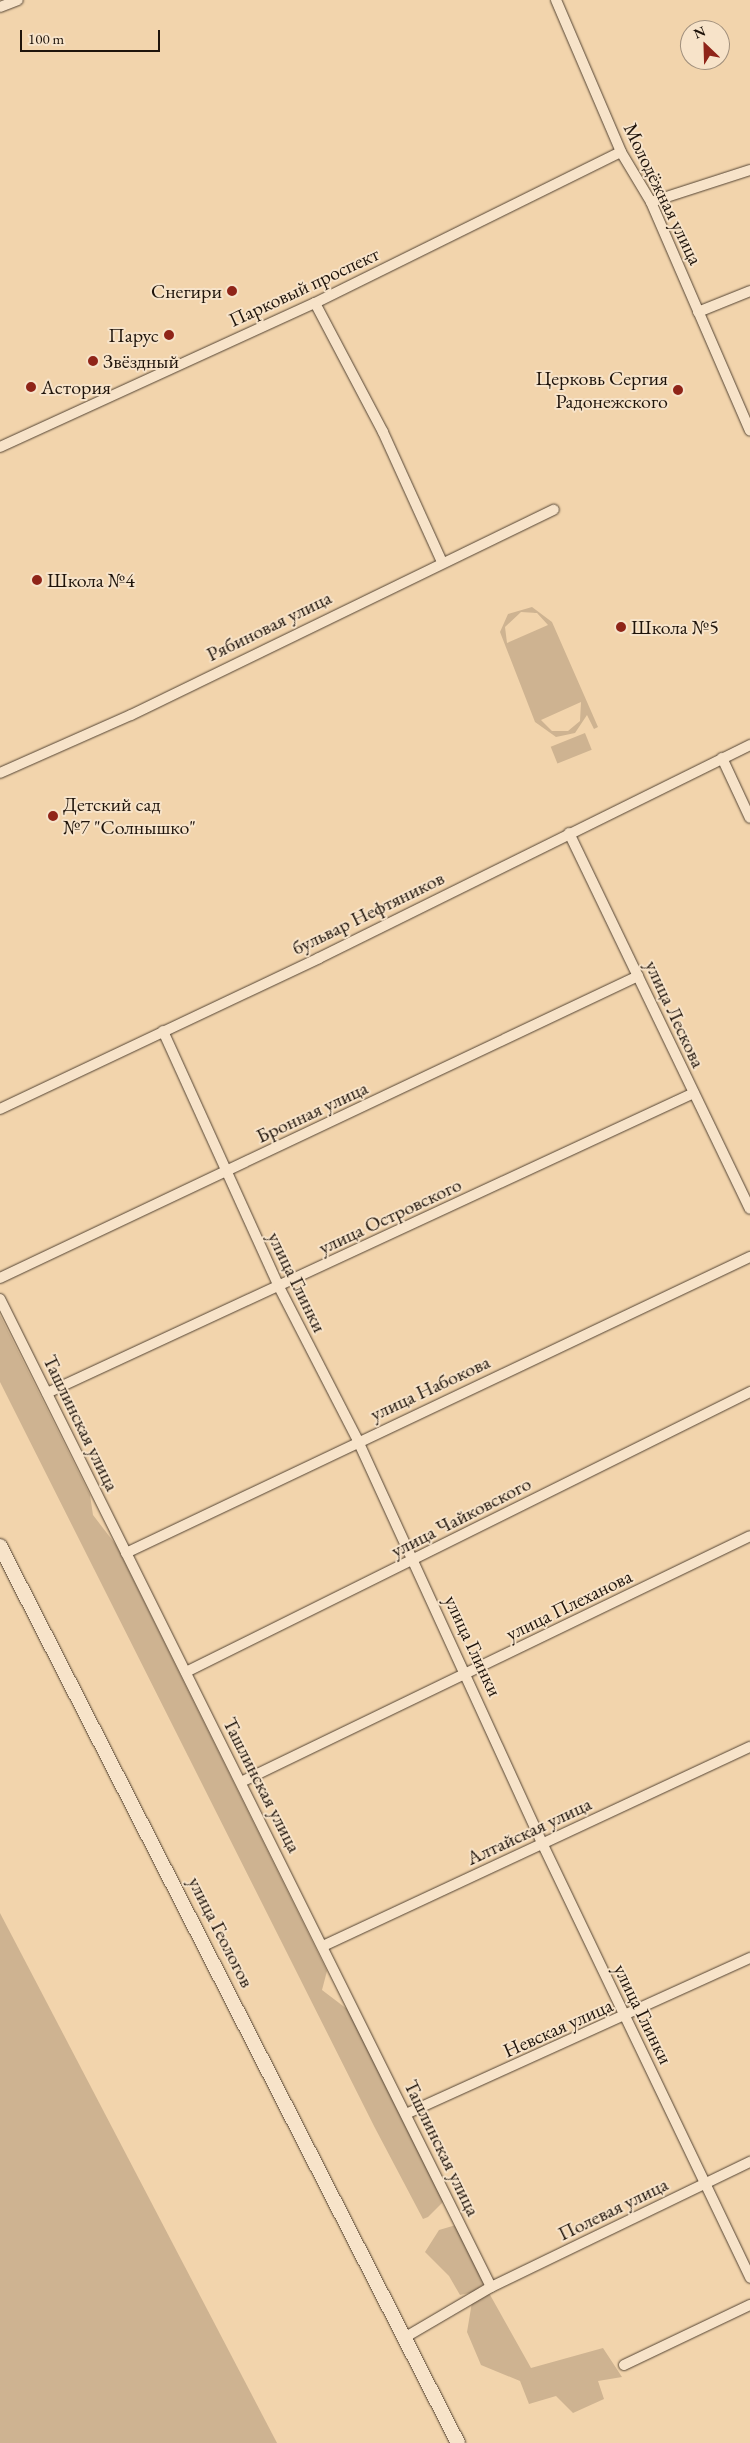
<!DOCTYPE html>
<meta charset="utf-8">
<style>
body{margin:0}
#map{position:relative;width:750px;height:2443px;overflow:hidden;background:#f2d4ac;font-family:"EB Garamond",serif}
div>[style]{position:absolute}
.green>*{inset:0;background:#ceb391;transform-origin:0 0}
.roads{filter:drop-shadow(0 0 1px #544433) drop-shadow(0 0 1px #544433)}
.street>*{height:10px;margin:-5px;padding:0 5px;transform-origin:5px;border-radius:5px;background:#f7e3c9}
.secondary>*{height:14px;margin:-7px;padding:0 7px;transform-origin:7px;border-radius:7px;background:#f7e3c9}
.dots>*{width:14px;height:14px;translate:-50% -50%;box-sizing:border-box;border:2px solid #f7e3c9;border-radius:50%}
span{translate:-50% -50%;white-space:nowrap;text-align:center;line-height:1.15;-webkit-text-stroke:4px #f7e3c9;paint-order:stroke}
.street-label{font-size:20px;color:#1f140b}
.poi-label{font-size:20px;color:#1f140b}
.right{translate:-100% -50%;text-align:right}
.left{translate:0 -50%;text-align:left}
.north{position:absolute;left:680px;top:20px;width:50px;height:50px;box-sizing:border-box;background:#f7e3c9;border:1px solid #a1907d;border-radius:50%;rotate:336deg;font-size:14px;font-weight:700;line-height:20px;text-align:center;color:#1f140b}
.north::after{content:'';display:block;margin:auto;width:18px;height:22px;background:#8f2418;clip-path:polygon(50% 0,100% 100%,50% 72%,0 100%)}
.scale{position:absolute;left:20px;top:30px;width:140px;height:22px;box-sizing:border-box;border:2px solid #1f140b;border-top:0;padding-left:6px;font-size:15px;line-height:18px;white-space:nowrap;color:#1f140b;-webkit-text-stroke:4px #f7e3c9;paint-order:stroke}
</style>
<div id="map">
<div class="green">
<i style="clip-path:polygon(evenodd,532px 607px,552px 622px,598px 727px,594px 729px,587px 715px,575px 733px,556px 737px,535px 722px,500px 632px,508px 614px,532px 607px,521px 612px,537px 613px,548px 625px,507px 643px,505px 627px,521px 612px,532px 607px,581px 702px,580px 721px,568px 731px,552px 731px,541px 720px,581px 702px)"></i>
<i style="left:585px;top:733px;width:18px;height:37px;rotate:68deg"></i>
<i style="clip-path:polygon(0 1315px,90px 1495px,93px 1515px,116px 1545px,327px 1971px,322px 1990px,351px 2012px,444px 2201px,428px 2217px,423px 2219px,375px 2128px,0 1382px)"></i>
<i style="clip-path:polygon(0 1913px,277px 2443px,0 2443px)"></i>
<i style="clip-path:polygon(456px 2225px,485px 2283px,474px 2292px,460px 2295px,449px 2276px,425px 2252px,439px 2230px)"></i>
<i style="clip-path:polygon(489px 2293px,531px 2368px,603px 2348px,622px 2377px,598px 2381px,604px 2399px,573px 2413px,556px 2396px,529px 2404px,520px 2381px,481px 2365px,467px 2332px,472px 2302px)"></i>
</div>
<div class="roads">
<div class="street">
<i style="left:556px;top:0;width:165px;rotate:66.8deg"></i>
<i style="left:621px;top:152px;width:58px;rotate:59deg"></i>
<i style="left:651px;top:202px;width:249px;rotate:66.6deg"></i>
<i style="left:0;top:7px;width:19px;rotate:-21deg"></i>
<i style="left:651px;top:202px;width:104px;rotate:-17.9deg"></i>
<i style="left:315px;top:303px;width:146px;rotate:62.2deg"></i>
<i style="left:383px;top:432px;width:143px;rotate:65.6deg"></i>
<i style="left:698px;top:312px;width:56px;rotate:-22deg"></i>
<i style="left:0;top:447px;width:346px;rotate:-24.6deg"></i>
<i style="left:315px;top:303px;width:341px;rotate:-26.3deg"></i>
<i style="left:722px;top:758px;width:66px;rotate:65deg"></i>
<i style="left:0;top:773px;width:143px;rotate:-23.9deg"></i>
<i style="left:131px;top:715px;width:470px;rotate:-25.9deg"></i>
<i style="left:569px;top:833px;width:417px;rotate:64.3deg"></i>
<i style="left:163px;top:1031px;width:281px;rotate:65.6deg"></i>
<i style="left:279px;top:1287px;width:173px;rotate:62.8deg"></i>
<i style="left:358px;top:1441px;width:444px;rotate:65.4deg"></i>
<i style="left:543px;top:1845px;width:480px;rotate:64.4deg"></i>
<i style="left:0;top:1109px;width:353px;rotate:-25.3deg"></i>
<i style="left:319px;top:958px;width:481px;rotate:-26.3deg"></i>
<i style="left:0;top:1278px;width:706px;rotate:-25.33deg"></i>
<i style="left:0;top:1299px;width:1103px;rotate:63.57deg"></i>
<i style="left:47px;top:1393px;width:713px;rotate:-24.88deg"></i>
<i style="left:126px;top:1553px;width:691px;rotate:-25.38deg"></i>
<i style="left:186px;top:1672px;width:630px;rotate:-26.4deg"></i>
<i style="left:241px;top:1782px;width:565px;rotate:-25.79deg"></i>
<i style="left:323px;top:1946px;width:471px;rotate:-25deg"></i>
<i style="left:406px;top:2114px;width:378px;rotate:-24.4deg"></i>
<i style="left:404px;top:2338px;width:101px;rotate:-30.4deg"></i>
<i style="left:491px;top:2287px;width:288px;rotate:-25.8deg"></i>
<i style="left:624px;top:2365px;width:140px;rotate:-25.5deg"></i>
</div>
<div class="secondary">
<i style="left:0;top:1546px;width:1007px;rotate:62.95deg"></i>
</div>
</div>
<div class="dots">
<i style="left:232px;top:291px;background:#8f2418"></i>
<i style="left:169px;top:335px;background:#8f2418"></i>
<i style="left:93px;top:361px;background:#8f2418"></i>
<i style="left:31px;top:387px;background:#8f2418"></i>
<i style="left:678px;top:390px;background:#8f2418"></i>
<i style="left:37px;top:580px;background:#8f2418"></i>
<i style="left:621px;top:627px;background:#8f2418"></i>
<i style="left:53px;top:816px;background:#8f2418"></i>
</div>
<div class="street-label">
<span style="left:663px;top:194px;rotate:64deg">Молодёжная улица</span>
<span style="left:304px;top:287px;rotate:-25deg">Парковый проспект</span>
<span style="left:269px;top:626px;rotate:-26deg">Рябиновая улица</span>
<span style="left:368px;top:913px;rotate:-26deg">бульвар Нефтяников</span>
<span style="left:675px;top:1014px;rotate:65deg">улица Лескова</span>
<span style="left:312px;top:1112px;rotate:-25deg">Бронная улица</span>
<span style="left:390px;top:1216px;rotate:-25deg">улица Островского</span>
<span style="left:297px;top:1282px;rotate:64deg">улица Глинки</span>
<span style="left:430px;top:1388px;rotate:-25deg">улица Набокова</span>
<span style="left:81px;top:1423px;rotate:64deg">Ташлинская улица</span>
<span style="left:461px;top:1517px;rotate:-27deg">улица Чайковского</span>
<span style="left:569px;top:1605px;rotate:-26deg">улица Плеханова</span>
<span style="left:473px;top:1646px;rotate:65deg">улица Глинки</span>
<span style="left:262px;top:1785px;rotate:63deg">Ташлинская улица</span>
<span style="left:529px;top:1831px;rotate:-25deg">Алтайская улица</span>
<span style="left:221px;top:1932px;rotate:63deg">улица Геологов</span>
<span style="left:643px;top:2014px;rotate:64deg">улица Глинки</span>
<span style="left:558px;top:2028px;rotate:-24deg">Невская улица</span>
<span style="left:442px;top:2148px;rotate:64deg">Ташлинская улица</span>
<span style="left:613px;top:2209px;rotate:-26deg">Полевая улица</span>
</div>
<div class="poi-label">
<span class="right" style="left:222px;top:291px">Снегири</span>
<span class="right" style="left:159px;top:335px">Парус</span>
<span class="left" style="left:103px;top:361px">Звёздный</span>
<span class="right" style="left:668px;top:390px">Церковь Сергия<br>Радонежского</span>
<span class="left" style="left:41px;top:387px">Астория</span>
<span class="left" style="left:47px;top:580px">Школа №4</span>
<span class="left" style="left:631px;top:627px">Школа №5</span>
<span class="left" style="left:63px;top:816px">Детский сад<br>№7 "Солнышко"</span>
</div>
<div class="north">N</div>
<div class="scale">100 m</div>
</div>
